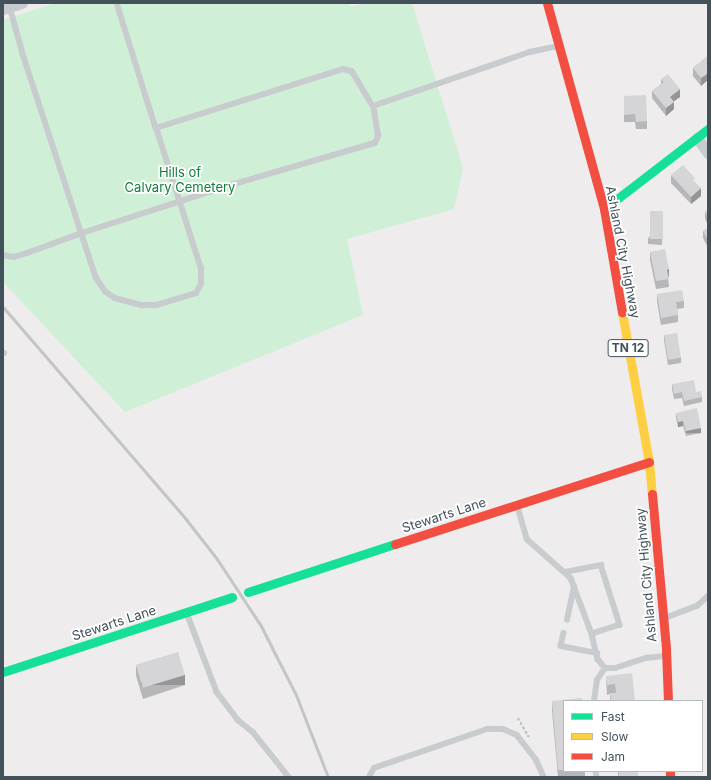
<!DOCTYPE html>
<style>
body{margin:0}
#map{position:relative;width:711px;height:780px;overflow:hidden;background:#eeecec;font-family:Inter,sans-serif}
div>[style]{position:absolute}
.green>*{inset:0;background:#cfefd7}
.path>*{height:1.5px;margin-top:-0.75px;transform-origin:0;background:repeating-linear-gradient(90deg,#b5c3bd 0 3px,transparent 0 5px)}
.lane>*{height:5.5px;margin:-2.75px;padding:0 2.75px;transform-origin:2.75px;border-radius:2.75px;background:#c9ccce}
.street>*{height:11px;margin:-5.5px;padding:0 5.5px;transform-origin:5.5px;border-radius:5.5px;background:#c9ccce}
.fast>*{height:9px;margin:-4.5px;padding:0 4.5px;transform-origin:4.5px;border-radius:4.5px;background:#16e098}
.slow>*{height:9px;margin:-4.5px;padding:0 4.5px;transform-origin:4.5px;border-radius:4.5px;background:#ffcf43}
.jam>*{height:9px;margin:-4.5px;padding:0 4.5px;transform-origin:4.5px;border-radius:4.5px;background:#f24e42}
.rail>*{height:3px;margin:-1.5px;padding:0 1.5px;transform-origin:1.5px;border-radius:1.5px;background:#c3c5c7}
.wall>*{inset:0;background:#b7b7b9}
.shaded-wall>*{inset:0;background:#959596;transform-origin:0 0}
.building>*{inset:0;background:#d5d5d7;transform-origin:0 0}
span{translate:-50% -50%;white-space:nowrap;text-align:center;line-height:1.15;-webkit-text-stroke:3.5px #fff;paint-order:stroke}
.shield-label span{padding:1px 3px;background:#fff;border:1px solid;border-radius:3px;-webkit-text-stroke-width:0}
.shield-label{font-size:12px;color:#43525a;font-weight:700}
.park-label{font-size:13px;color:#107f3b}
.street-label{font-size:13px;color:#43525a}
.frame{position:absolute;inset:0;border:4px solid #43525a;pointer-events:none}
.legend{position:absolute;left:563px;top:700px;width:140px;height:72px;box-sizing:border-box;background:#fff;border:1px solid #b4babd;margin:0;padding:5px 7px;list-style:none;font-size:12px;color:#43525a}
.legend li{display:flex;align-items:center;gap:8px;height:20px}
.legend b{width:20px;border:1px solid #b4babd}
</style>
<div id="map">
<div class="green">
<i style="clip-path:polygon(56px 3px,349px 3px,351px 7px,365px 3px,412px 3px,463px 168px,454px 209px,347px 239px,363px 315px,125px 412px,3px 282px,3px 20px)"></i>
</div>
<div class="path">
<i style="left:518px;top:718px;width:22px;rotate:60deg"></i>
</div>
<div class="lane">
<i style="left:117px;top:3px;width:131px;rotate:72.7deg"></i>
<i style="left:156px;top:128px;width:196px;rotate:-17.5deg"></i>
<i style="left:343px;top:69px;width:9px;rotate:13deg"></i>
<i style="left:352px;top:71px;width:41px;rotate:59deg"></i>
<i style="left:373px;top:106px;width:166px;rotate:-19deg"></i>
<i style="left:530px;top:52px;width:29px;rotate:-12deg"></i>
<i style="left:10px;top:7px;width:49px;rotate:74.5deg"></i>
<i style="left:23px;top:54px;width:235px;rotate:71.9deg"></i>
<i style="left:96px;top:277px;width:17px;rotate:57deg"></i>
<i style="left:105px;top:291px;width:12px;rotate:35deg"></i>
<i style="left:115px;top:298px;width:28px;rotate:15deg"></i>
<i style="left:142px;top:305px;width:15px"></i>
<i style="left:157px;top:305px;width:41px;rotate:-17.1deg"></i>
<i style="left:196px;top:293px;width:10px;rotate:-61deg"></i>
<i style="left:201px;top:284px;width:15px;rotate:-90deg"></i>
<i style="left:201px;top:269px;width:148px;rotate:-107.7deg"></i>
<i style="left:3px;top:255px;width:11px;rotate:10deg"></i>
<i style="left:14px;top:257px;width:14px;rotate:-17deg"></i>
<i style="left:27px;top:253px;width:59px;rotate:-20deg"></i>
<i style="left:82px;top:233px;width:157px;rotate:-17.9deg"></i>
<i style="left:231px;top:185px;width:150px;rotate:-16.3deg"></i>
<i style="left:375px;top:143px;width:8px;rotate:-67deg"></i>
<i style="left:378px;top:136px;width:30px;rotate:-99deg"></i>
<i style="left:3px;top:353px;width:1px"></i>
<i style="left:518px;top:507px;width:33px;rotate:74deg"></i>
<i style="left:527px;top:539px;width:59px;rotate:41.6deg"></i>
<i style="left:571px;top:578px;width:60px;rotate:69.4deg"></i>
<i style="left:592px;top:634px;width:26px;rotate:77deg"></i>
<i style="left:598px;top:659px;width:11px;rotate:52deg"></i>
<i style="left:605px;top:668px;width:10px"></i>
<i style="left:615px;top:668px;width:33px;rotate:-18deg"></i>
<i style="left:646px;top:658px;width:18px;rotate:-6deg"></i>
<i style="left:565px;top:572px;width:37px;rotate:-11deg"></i>
<i style="left:601px;top:565px;width:63px;rotate:72.4deg"></i>
<i style="left:620px;top:625px;width:29px;rotate:162deg"></i>
<i style="left:187px;top:613px;width:85px;rotate:69.2deg"></i>
<i style="left:217px;top:692px;width:35px;rotate:53deg"></i>
<i style="left:238px;top:720px;width:19px;rotate:39deg"></i>
<i style="left:253px;top:732px;width:58px;rotate:51.3deg"></i>
<i style="left:665px;top:618px;width:34px;rotate:-21deg"></i>
<i style="left:697px;top:606px;width:15px;rotate:-42deg"></i>
<i style="left:567px;top:620px;width:34px;rotate:-78deg"></i>
<i style="left:564px;top:633px;width:13px;rotate:103deg"></i>
<i style="left:561px;top:646px;width:37px;rotate:11deg"></i>
<i style="left:594px;top:701px;width:21px;rotate:-82deg"></i>
<i style="left:597px;top:680px;width:14px;rotate:-56deg"></i>
<i style="left:596px;top:771px;width:6px;rotate:81deg"></i>
<i style="left:369px;top:777px;width:10px;rotate:-61deg"></i>
<i style="left:374px;top:768px;width:120px;rotate:-19deg"></i>
<i style="left:487px;top:729px;width:16px"></i>
<i style="left:503px;top:729px;width:15px;rotate:23deg"></i>
<i style="left:517px;top:735px;width:31px;rotate:52deg"></i>
<i style="left:536px;top:759px;width:20px;rotate:66deg"></i>
</div>
<div class="street">
<i style="left:3px;top:9px;width:20px;rotate:-18deg"></i>
<i style="left:697px;top:138px;width:19px;rotate:54deg"></i>
</div>
<div class="fast">
<i style="left:604px;top:209px;width:131px;rotate:-37.6deg"></i>
<i style="left:248px;top:592px;width:155px;rotate:-18.1deg"></i>
<i style="left:3px;top:672px;width:241px;rotate:-18.1deg"></i>
</div>
<div class="slow">
<i style="left:622px;top:312px;width:152px;rotate:79.8deg"></i>
<i style="left:649px;top:462px;width:32px;rotate:85deg"></i>
</div>
<div class="jam">
<i style="left:547px;top:3px;width:214px;rotate:74.5deg"></i>
<i style="left:604px;top:209px;width:105px;rotate:80.1deg"></i>
<i style="left:652px;top:494px;width:156px;rotate:84.8deg"></i>
<i style="left:666px;top:649px;width:52px;rotate:87.8deg"></i>
<i style="left:395px;top:544px;width:267px;rotate:-17.9deg"></i>
<i style="left:670px;top:771px;width:6px;rotate:90deg"></i>
</div>
<div class="rail">
<i style="left:3px;top:307px;width:279px;rotate:49.2deg"></i>
<i style="left:185px;top:518px;width:52px;rotate:52deg"></i>
<i style="left:217px;top:559px;width:80px;rotate:56.7deg"></i>
<i style="left:261px;top:626px;width:25px;rotate:63deg"></i>
<i style="left:272px;top:648px;width:53px;rotate:62.9deg"></i>
<i style="left:296px;top:695px;width:88px;rotate:68.7deg"></i>
</div>
<div class="wall">
<i style="clip-path:polygon(708px 56px,701px 86px,693px 76px,693px 68px)"></i>
<i style="clip-path:polygon(661px 79px,680px 97px,674px 101px,674px 109px,666px 116px,652px 98px,652px 91px,661px 84px)"></i>
<i style="clip-path:polygon(624px 96px,647px 121px,647px 129px,636px 129px,635px 122px,624px 122px)"></i>
<i style="clip-path:polygon(671px 175px,695px 183px,701px 196px,691px 204px,671px 183px)"></i>
<i style="clip-path:polygon(708px 210px,708px 225px,705px 219px,705px 212px)"></i>
<i style="clip-path:polygon(663px 211px,662px 245px,648px 244px,648px 239px)"></i>
<i style="clip-path:polygon(708px 228px,708px 245px,707px 246px,703px 238px,703px 231px)"></i>
<i style="clip-path:polygon(650px 252px,669px 277px,668px 277px,669px 287px,656px 289px,650px 260px)"></i>
<i style="clip-path:polygon(657px 294px,684px 301px,684px 308px,677px 309px,678px 315px,678px 322px,661px 325px,657px 302px)"></i>
<i style="clip-path:polygon(664px 335px,681px 358px,681px 363px,668px 365px,664px 340px)"></i>
<i style="clip-path:polygon(672px 384px,696px 392px,702px 397px,702px 402px,684px 406px,682px 398px,674px 399px,672px 389px)"></i>
<i style="clip-path:polygon(676px 413px,701px 433px,686px 436px,683px 426px,678px 427px,676px 418px)"></i>
<i style="clip-path:polygon(136px 666px,185px 685px,143px 699px,136px 676px)"></i>
<i style="clip-path:polygon(606px 676px,635px 701px,610px 701px,610px 694px,607px 695px)"></i>
<i style="clip-path:polygon(552px 701px,564px 701px,564px 771px,585px 771px,585px 777px,558px 777px,552px 711px)"></i>
<i style="clip-path:polygon(612px 771px,637px 771px,638px 777px,618px 777px,618px 772px,613px 772px)"></i>
</div>
<div class="shaded-wall">
<i style="clip-path:polygon(708px 73px,708px 80px,701px 86px,701px 78px)"></i>
<i style="clip-path:polygon(680px 89px,680px 97px,670px 104px,670px 97px)"></i>
<i style="clip-path:polygon(674px 102px,674px 109px,666px 116px,666px 108px)"></i>
<i style="clip-path:polygon(701px 188px,701px 196px,691px 204px,691px 197px)"></i>
<i style="left:707px;top:238px;width:1px;height:8px"></i>
<i style="left:669px;top:269px;width:8px;height:2px;rotate:90deg"></i>
<i style="clip-path:polygon(683px 421px,683px 426px,678px 427px,678px 422px)"></i>
<i style="left:701px;top:428px;width:5px;height:15px;rotate:90deg"></i>
<i style="left:185px;top:675px;width:10px;height:44px;rotate:90deg"></i>
</div>
<div class="building">
<i style="clip-path:polygon(708px 56px,708px 73px,701px 78px,693px 68px)"></i>
<i style="clip-path:polygon(668px 74px,680px 89px,670px 97px,674px 102px,666px 108px,652px 91px,664px 82px,661px 79px)"></i>
<i style="clip-path:polygon(646px 95px,647px 121px,636px 122px,635px 114px,624px 115px,624px 96px)"></i>
<i style="clip-path:polygon(683px 165px,695px 178px,693px 180px,701px 188px,691px 197px,671px 175px)"></i>
<i style="clip-path:polygon(708px 210px,708px 217px,705px 212px)"></i>
<i style="left:650px;top:211px;width:13px;height:28px"></i>
<i style="clip-path:polygon(708px 228px,708px 238px,707px 238px,703px 231px)"></i>
<i style="clip-path:polygon(665px 249px,669px 269px,667px 270px,669px 279px,656px 281px,650px 252px)"></i>
<i style="clip-path:polygon(682px 290px,684px 301px,676px 302px,678px 315px,661px 318px,657px 294px)"></i>
<i style="left:677px;top:333px;width:25px;height:13px;rotate:81deg"></i>
<i style="clip-path:polygon(694px 380px,696px 392px,701px 391px,702px 397px,684px 401px,682px 392px,674px 394px,672px 384px)"></i>
<i style="clip-path:polygon(697px 408px,701px 428px,686px 431px,683px 421px,678px 422px,676px 413px)"></i>
<i style="left:178px;top:652px;width:24px;height:44px;rotate:73deg"></i>
<i style="clip-path:polygon(632px 673px,635px 701px,611px 701px,610px 693px,616px 693px,615px 684px,607px 685px,606px 676px)"></i>
<i style="clip-path:polygon(582px 698px,582px 701px,564px 701px,564px 770px,558px 770px,552px 701px)"></i>
<i style="left:619px;top:771px;width:18px;height:6px"></i>
</div>
<div class="shield-label">
<span style="left:628px;top:348px">TN 12</span>
</div>
<div class="park-label">
<span style="left:180px;top:180px">Hills of<br>Calvary Cemetery</span>
</div>
<div class="street-label">
<span style="left:623px;top:252px;rotate:79deg">Ashland City Highway</span>
<span style="left:444px;top:515px;rotate:-18deg">Stewarts Lane</span>
<span style="left:646px;top:575px;rotate:-95deg">Ashland City Highway</span>
<span style="left:114px;top:623px;rotate:-18deg">Stewarts Lane</span>
</div>
<div class="frame"></div>
<ul class="legend">
<li><b style="height:5px;background:#16e098"></b>Fast</li>
<li><b style="height:5px;background:#ffcf43"></b>Slow</li>
<li><b style="height:5px;background:#f24e42"></b>Jam</li>
</ul>
</div>
